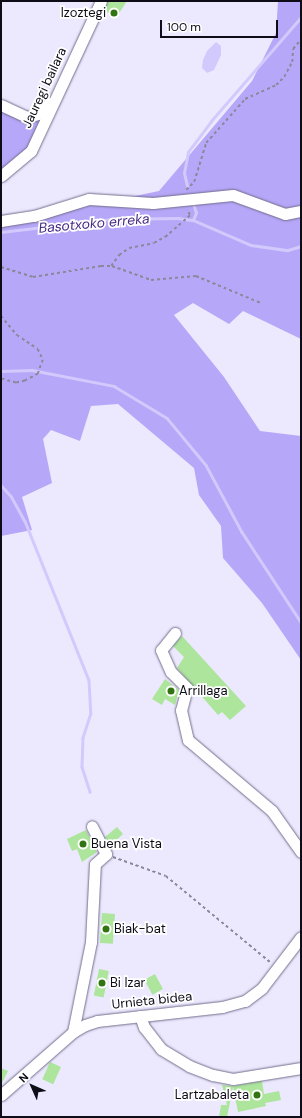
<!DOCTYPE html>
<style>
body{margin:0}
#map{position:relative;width:302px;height:1118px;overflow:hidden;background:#ece9fe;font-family:"DM Sans",sans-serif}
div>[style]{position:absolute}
.forest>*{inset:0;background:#b7a7f8}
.water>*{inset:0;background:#d2cafc}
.stream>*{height:2.5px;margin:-1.25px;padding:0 1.25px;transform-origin:1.25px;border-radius:1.25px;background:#d2cafc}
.building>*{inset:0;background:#ace59b;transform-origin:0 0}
.path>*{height:1.5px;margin-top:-0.75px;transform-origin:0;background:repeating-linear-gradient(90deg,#8b8899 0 3px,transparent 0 6px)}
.roads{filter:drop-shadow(0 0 1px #726d8c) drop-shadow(0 0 1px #726d8c)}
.minor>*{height:11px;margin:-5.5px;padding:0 5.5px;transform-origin:5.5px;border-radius:5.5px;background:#fff}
.dots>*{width:11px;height:11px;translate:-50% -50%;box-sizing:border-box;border:2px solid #fff;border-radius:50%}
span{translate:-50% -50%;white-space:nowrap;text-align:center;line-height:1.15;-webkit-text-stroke:3.5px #fff;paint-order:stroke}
.poi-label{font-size:13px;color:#0e0c17}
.right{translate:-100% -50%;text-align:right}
.left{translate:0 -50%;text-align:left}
.street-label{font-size:13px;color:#0e0c17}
.water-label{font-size:14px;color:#452984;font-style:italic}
.frame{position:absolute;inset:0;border:2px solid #0e0c17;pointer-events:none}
.north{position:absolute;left:12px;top:1066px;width:40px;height:40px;-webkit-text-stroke:3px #fff;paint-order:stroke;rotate:315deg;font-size:11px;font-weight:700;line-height:16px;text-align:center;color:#0e0c17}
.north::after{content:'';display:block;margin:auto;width:14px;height:18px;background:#0e0c17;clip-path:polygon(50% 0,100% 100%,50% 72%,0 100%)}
.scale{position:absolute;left:160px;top:20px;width:118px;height:18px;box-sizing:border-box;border:2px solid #0e0c17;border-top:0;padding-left:5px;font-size:12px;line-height:14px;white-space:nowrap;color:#0e0c17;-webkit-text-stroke:3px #fff;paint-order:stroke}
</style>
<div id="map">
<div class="forest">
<i style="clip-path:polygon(278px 1px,301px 1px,301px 339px,243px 311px,229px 324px,193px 303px,174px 315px,224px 377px,260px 431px,301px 436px,301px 660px,262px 603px,223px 558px,221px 526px,199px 495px,194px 468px,118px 404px,91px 406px,80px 441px,51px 430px,43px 439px,52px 483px,22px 497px,32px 530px,1px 536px,1px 224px,159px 191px,252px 81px,276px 33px)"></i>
<i style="clip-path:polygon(1px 107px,41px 118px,28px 150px,1px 170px)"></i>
</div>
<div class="water">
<i style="clip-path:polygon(216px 42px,221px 46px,221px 55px,214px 70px,207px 73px,202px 68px,203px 60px,207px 51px)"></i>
</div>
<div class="stream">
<i style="left:187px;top:186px;width:13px;rotate:-103deg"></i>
<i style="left:184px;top:173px;width:21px;rotate:-79deg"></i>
<i style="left:188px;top:152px;width:39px;rotate:-53deg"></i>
<i style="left:211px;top:121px;width:138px;rotate:-49.1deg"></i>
<i style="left:193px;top:220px;width:8px;rotate:-67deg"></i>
<i style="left:196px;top:213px;width:9px;rotate:-108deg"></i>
<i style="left:1px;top:232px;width:112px;rotate:-6.7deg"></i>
<i style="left:112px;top:219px;width:66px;rotate:-0.9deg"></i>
<i style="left:178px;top:218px;width:15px;rotate:8deg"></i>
<i style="left:193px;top:220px;width:63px;rotate:23.3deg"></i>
<i style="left:251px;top:245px;width:37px;rotate:8deg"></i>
<i style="left:288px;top:250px;width:14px;rotate:-17deg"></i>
<i style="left:1px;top:371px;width:31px;rotate:-2deg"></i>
<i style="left:32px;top:370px;width:84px;rotate:11deg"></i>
<i style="left:114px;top:386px;width:62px;rotate:31.1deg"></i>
<i style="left:167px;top:418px;width:61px;rotate:50.3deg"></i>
<i style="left:206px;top:465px;width:76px;rotate:61.8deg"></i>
<i style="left:242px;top:532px;width:108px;rotate:56.8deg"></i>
<i style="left:1px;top:485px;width:15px;rotate:48deg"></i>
<i style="left:11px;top:496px;width:29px;rotate:61deg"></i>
<i style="left:25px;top:521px;width:171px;rotate:68.1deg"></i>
<i style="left:89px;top:680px;width:33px;rotate:87deg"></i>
<i style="left:91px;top:713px;width:26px;rotate:108deg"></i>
<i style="left:83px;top:738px;width:29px;rotate:92deg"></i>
<i style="left:82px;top:767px;width:26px;rotate:72deg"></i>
</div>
<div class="building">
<i style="clip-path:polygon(108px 1px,127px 1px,116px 18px,104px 10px)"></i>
<i style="clip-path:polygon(182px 636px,246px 706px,230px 720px,222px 712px,218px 715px,177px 668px,184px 657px,173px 646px)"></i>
<i style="clip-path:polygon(165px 679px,179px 690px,175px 705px,165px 699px,162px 705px,152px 699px)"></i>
<i style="clip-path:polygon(117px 827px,123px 834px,110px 846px,105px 837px)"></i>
<i style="clip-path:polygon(86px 830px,97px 852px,82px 862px,77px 849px,72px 851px,67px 839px)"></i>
<i style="left:102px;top:913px;width:13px;height:30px;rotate:4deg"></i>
<i style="left:99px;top:969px;width:10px;height:27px;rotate:11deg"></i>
<i style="left:155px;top:974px;width:17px;height:12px;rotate:62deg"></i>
<i style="left:50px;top:1062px;width:12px;height:19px;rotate:24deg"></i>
<i style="clip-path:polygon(1px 1068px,8px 1071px,1px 1085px)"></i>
<i style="clip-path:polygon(262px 1081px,264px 1094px,279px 1091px,281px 1100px,265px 1103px,266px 1106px,238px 1112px,233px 1087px,227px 1117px,219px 1117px,221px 1105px,227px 1105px,222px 1085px,234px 1086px)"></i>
</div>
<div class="path">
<i style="left:186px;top:190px;width:11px;rotate:-45deg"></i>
<i style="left:194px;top:182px;width:41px;rotate:-72.9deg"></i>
<i style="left:206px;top:143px;width:59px;rotate:-48.4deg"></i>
<i style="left:245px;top:99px;width:34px;rotate:-24deg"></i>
<i style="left:276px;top:85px;width:11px;rotate:-45deg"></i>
<i style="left:284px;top:77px;width:17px;rotate:-62deg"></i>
<i style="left:292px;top:62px;width:13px;rotate:-86deg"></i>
<i style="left:293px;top:49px;width:13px;rotate:-51deg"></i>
<i style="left:111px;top:266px;width:14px;rotate:-54deg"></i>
<i style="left:119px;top:255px;width:12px;rotate:-35deg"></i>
<i style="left:129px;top:248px;width:25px;rotate:-11deg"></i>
<i style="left:154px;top:243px;width:13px;rotate:-29deg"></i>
<i style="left:165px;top:237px;width:33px;rotate:-41deg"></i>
<i style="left:190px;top:215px;width:6px;rotate:-129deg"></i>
<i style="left:1px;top:267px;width:34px;rotate:17deg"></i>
<i style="left:33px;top:277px;width:69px;rotate:-9.2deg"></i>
<i style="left:101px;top:266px;width:11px"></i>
<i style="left:112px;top:266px;width:41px;rotate:19.7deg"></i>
<i style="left:151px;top:280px;width:45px;rotate:-5.1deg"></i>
<i style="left:196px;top:276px;width:70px;rotate:22.6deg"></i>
<i style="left:1px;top:316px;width:25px;rotate:50deg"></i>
<i style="left:17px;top:335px;width:25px;rotate:34deg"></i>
<i style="left:38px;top:349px;width:12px;rotate:66deg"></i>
<i style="left:43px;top:360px;width:15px;rotate:110deg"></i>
<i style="left:38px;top:374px;width:15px;rotate:152deg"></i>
<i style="left:25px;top:381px;width:9px;rotate:167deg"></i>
<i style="left:16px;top:383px;width:16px;rotate:-165deg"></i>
<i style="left:1px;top:423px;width:30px;rotate:90deg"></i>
<i style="left:113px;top:857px;width:56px;rotate:19.7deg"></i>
<i style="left:166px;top:876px;width:136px;rotate:39.6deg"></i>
</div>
<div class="roads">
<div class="minor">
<i style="left:1px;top:105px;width:29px;rotate:25deg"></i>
<i style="left:27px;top:117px;width:11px;rotate:-15deg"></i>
<i style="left:38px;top:114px;width:16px;rotate:-43deg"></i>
<i style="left:1px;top:176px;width:39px;rotate:-40deg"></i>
<i style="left:31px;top:151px;width:166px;rotate:-65deg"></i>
<i style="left:1px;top:221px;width:33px;rotate:-9deg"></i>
<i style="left:34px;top:216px;width:58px;rotate:-17.2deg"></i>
<i style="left:89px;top:199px;width:64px;rotate:3.6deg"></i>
<i style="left:153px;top:203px;width:80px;rotate:-5.7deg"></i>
<i style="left:233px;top:195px;width:55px;rotate:20.1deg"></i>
<i style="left:285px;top:214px;width:16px;rotate:-11deg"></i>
<i style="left:175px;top:633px;width:22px;rotate:129deg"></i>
<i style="left:161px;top:650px;width:24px;rotate:66deg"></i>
<i style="left:171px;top:672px;width:23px;rotate:45deg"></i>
<i style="left:187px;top:688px;width:23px;rotate:105deg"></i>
<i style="left:181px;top:710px;width:31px;rotate:77deg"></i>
<i style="left:188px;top:740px;width:110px;rotate:40.2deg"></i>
<i style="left:272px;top:811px;width:50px;rotate:54.7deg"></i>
<i style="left:140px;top:1016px;width:12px;rotate:70deg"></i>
<i style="left:144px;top:1027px;width:28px;rotate:52deg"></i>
<i style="left:161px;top:1049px;width:33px;rotate:31deg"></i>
<i style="left:189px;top:1066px;width:26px;rotate:21deg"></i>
<i style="left:213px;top:1075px;width:20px;rotate:11deg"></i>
<i style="left:233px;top:1079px;width:69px;rotate:-9.2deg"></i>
<i style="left:73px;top:1032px;width:92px;rotate:-78.7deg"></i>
<i style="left:91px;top:942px;width:78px;rotate:-87.1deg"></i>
<i style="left:95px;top:864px;width:15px;rotate:-42deg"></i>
<i style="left:106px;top:854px;width:31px;rotate:-117deg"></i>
<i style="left:1px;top:1095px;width:96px;rotate:-41.2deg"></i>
<i style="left:73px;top:1032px;width:14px;rotate:-30deg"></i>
<i style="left:85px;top:1025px;width:13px;rotate:-18deg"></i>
<i style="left:97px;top:1021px;width:126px;rotate:-6.4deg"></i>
<i style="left:222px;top:1007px;width:24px;rotate:-15deg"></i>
<i style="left:245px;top:1001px;width:21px;rotate:-37deg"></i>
<i style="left:262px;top:988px;width:64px;rotate:-52.6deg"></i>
</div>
</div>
<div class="dots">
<i style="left:114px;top:13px;background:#317513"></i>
<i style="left:171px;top:691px;background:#317513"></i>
<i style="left:83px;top:844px;background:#317513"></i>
<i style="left:106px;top:929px;background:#317513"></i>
<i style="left:102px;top:983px;background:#317513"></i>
<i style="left:257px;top:1095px;background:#317513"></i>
</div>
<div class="poi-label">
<span class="right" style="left:106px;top:13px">Izoztegi</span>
<span class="left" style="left:179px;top:691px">Arrillaga</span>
<span class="left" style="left:91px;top:844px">Buena Vista</span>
<span class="left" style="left:114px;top:929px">Biak-bat</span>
<span class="left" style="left:110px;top:983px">Bi Izar</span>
<span class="right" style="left:249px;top:1095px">Lartzabaleta</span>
</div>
<div class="street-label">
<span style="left:45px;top:88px;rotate:-65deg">Jauregi bailara</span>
<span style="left:152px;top:1001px;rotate:-6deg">Urnieta bidea</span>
</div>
<div class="water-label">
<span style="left:94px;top:223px;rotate:-5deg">Basotxoko erreka</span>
</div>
<div class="frame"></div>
<div class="north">N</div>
<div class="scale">100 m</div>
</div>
